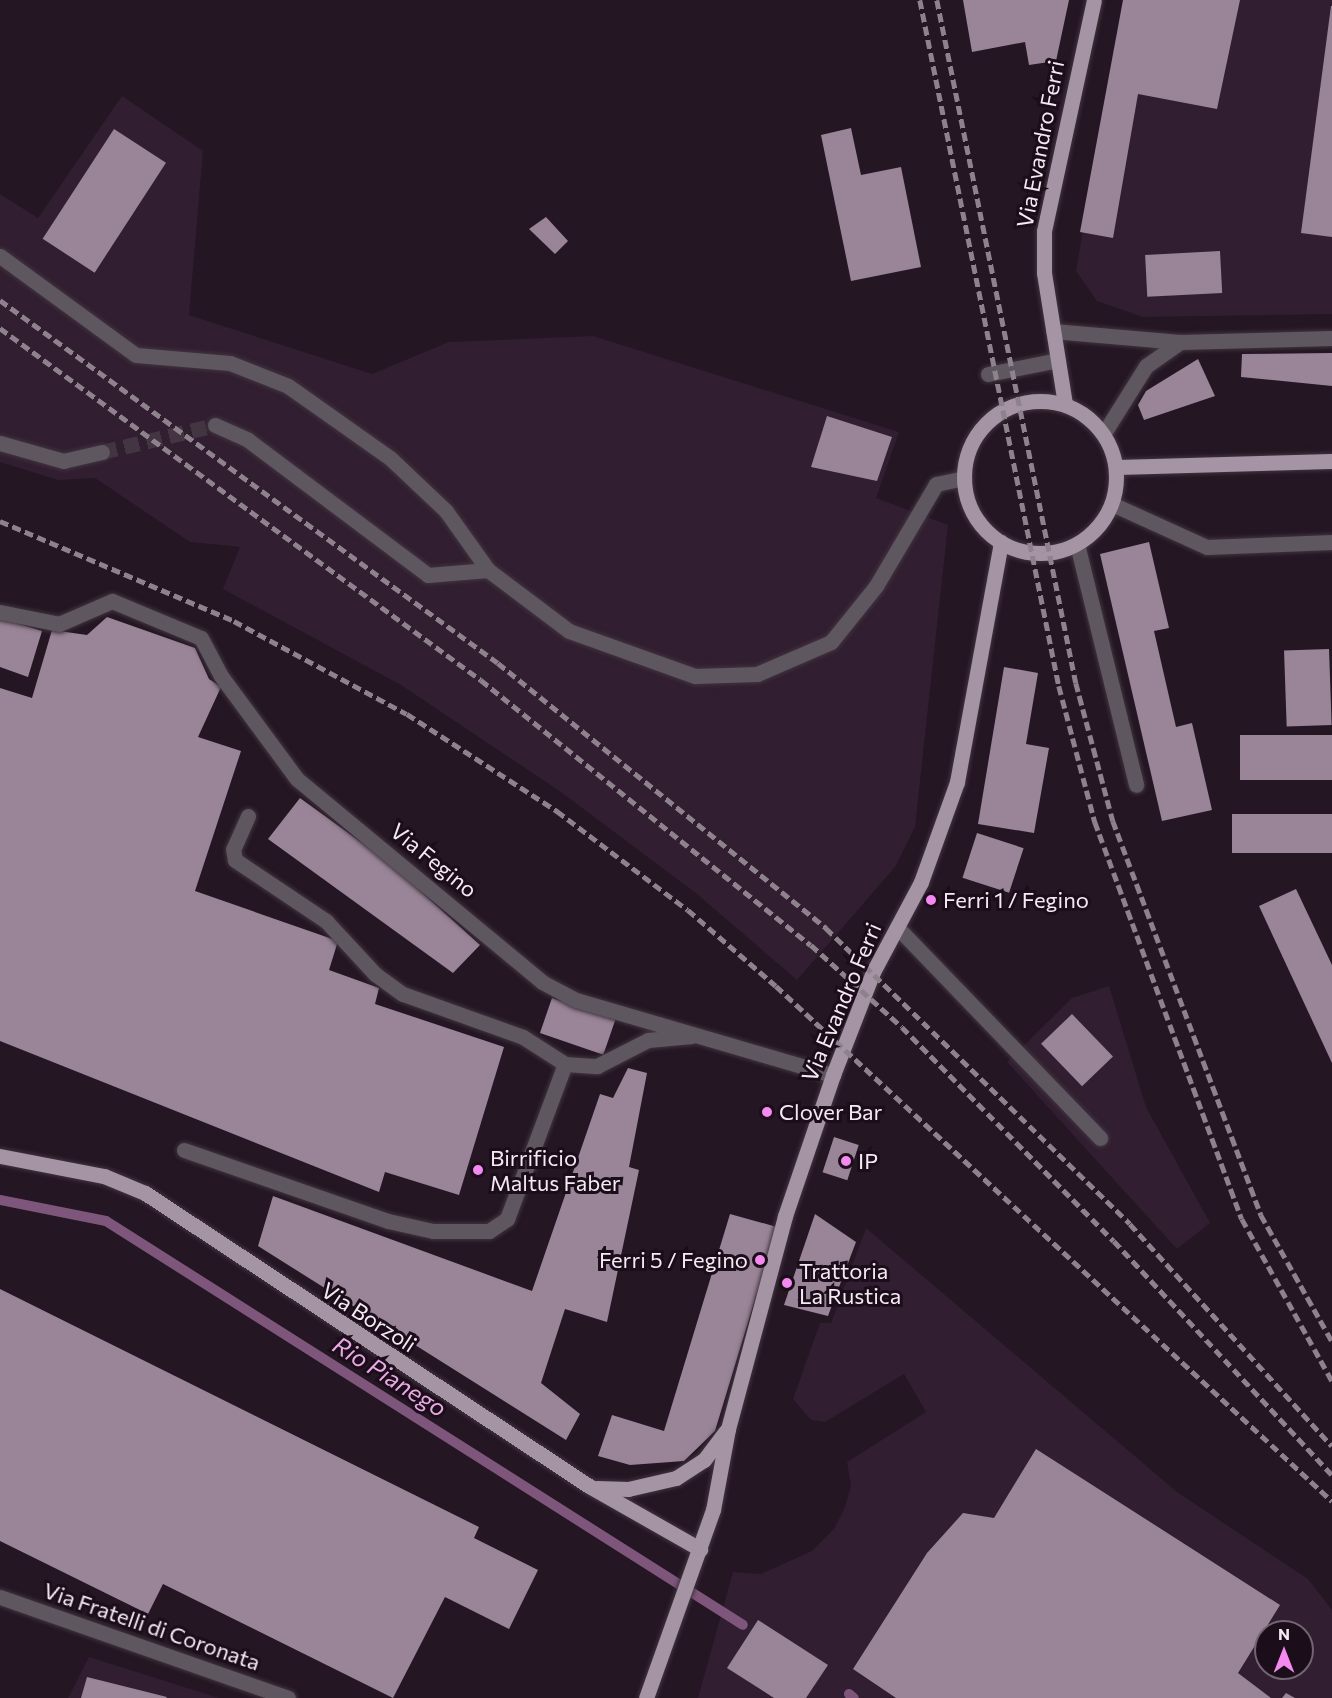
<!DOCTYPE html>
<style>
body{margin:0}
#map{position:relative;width:1332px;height:1698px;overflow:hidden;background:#241623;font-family:Commissioner,sans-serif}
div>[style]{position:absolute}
.built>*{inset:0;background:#311e30}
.stream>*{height:10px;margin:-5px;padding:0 5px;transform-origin:5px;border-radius:5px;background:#7e567b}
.building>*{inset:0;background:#998597;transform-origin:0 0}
.minor-tunnel>*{height:15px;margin-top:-7.5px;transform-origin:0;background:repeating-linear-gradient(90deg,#433642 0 15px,transparent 0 23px)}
.roads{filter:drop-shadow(0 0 2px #413440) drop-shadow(0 0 2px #413440)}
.minor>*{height:15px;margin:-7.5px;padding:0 7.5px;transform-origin:7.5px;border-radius:7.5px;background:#5f575f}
.major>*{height:15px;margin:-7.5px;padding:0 7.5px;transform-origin:7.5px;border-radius:7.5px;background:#a594a3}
.major>.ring{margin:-7.5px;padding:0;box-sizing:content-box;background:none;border:15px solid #a594a3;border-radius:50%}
.rail>*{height:4.5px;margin-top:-2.25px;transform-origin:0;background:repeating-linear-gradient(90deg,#8e828d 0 9px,transparent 0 13.5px)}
.dots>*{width:16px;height:16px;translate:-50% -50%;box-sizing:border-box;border:3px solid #1b0d1a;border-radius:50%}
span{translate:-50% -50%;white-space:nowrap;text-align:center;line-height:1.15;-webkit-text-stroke:6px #1b0d1a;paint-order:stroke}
.street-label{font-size:22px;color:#f5eaf4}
.poi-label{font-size:22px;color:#f5eaf4}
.left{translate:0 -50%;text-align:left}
.right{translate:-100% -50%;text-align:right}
.water-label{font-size:24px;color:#e9aae4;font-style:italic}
.north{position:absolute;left:1254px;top:1620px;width:60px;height:60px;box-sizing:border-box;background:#1b0d1a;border:2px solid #726571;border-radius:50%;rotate:0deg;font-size:16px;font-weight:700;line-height:24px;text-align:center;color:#f5eaf4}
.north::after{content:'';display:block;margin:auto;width:21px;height:27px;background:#f489ef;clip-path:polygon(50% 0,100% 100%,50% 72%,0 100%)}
</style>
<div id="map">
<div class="built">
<i style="clip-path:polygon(1123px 0,1332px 0,1332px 314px,1143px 317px,1097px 301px,1076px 271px)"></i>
<i style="clip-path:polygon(122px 96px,203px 151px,189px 315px,372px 374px,449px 342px,593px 336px,899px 432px,876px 498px,948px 525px,915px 827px,895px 867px,797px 980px,697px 894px,558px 790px,401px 685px,223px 589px,240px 547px,190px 542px,95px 478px,58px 480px,0 462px,0 194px,38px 218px)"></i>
<i style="clip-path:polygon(1109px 986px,1146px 1107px,1210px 1223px,1177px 1249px,1007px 1062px,1072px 998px)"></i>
<i style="clip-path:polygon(evenodd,866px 1228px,1177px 1492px,1308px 1579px,1332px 1610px,1332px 1698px,698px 1698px,733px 1572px,761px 1574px,812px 1551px,834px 1529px,845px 1507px,851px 1486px,847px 1462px,926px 1412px,904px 1374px,825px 1422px,811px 1420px,793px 1399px,820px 1323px,831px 1323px,866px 1228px,1266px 1632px,1302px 1632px,1302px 1668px,1266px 1668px,1266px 1632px)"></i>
<i style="clip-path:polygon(89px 1657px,219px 1698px,68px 1698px)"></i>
</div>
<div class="stream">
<i style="left:0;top:1200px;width:108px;rotate:11.2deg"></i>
<i style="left:106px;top:1221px;width:754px;rotate:32.38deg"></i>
<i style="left:849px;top:1694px;width:6px;rotate:39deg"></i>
</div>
<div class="building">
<i style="clip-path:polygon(963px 0,1069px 0,1056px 61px,1029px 65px,1025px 42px,972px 52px)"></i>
<i style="clip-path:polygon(1123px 0,1240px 0,1217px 109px,1138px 94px,1113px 238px,1080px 232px)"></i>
<i style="clip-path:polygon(1331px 6px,1332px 6px,1332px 237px,1301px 233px)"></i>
<i style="clip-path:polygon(851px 128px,861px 175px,901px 167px,921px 267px,851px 281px,821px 135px)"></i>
<i style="left:114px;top:129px;width:62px;height:131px;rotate:33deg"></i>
<i style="clip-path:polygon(546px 217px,568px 241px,555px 254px,529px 229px)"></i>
<i style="left:1220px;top:251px;width:42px;height:75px;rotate:87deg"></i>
<i style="clip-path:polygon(1332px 353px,1332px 386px,1241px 377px,1242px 354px)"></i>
<i style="clip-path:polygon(1198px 359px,1215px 396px,1144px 420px,1138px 405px,1146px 391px)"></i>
<i style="clip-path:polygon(827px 416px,892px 437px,877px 481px,811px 467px)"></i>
<i style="clip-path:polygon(1149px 542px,1169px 628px,1154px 631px,1176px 727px,1192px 723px,1212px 810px,1162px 821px,1100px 554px)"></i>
<i style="clip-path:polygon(107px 617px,195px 648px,209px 679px,221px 687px,198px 737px,241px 751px,195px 891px,338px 941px,329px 970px,379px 988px,375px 1004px,504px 1047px,459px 1195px,385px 1172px,379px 1192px,0 1041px,0 688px,32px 698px,52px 630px,87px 635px)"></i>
<i style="clip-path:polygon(0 618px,42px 631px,28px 677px,0 667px)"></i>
<i style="left:1329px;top:649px;width:76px;height:45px;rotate:88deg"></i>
<i style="clip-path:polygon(1004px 667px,1038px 673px,1026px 744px,1049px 748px,1034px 833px,978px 824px)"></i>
<i style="left:1332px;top:735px;width:45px;height:92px;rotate:90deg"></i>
<i style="clip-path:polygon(300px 798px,387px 861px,480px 945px,453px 973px,268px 839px)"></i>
<i style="left:1332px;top:814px;width:39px;height:100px;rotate:90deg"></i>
<i style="left:977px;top:833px;width:49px;height:47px;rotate:18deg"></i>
<i style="clip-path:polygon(1296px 889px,1332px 965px,1332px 1063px,1259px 906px)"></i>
<i style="left:552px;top:998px;width:67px;height:37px;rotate:19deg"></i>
<i style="left:1072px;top:1014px;width:59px;height:43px;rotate:46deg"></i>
<i style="clip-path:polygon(628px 1068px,647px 1073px,629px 1167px,639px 1170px,607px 1322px,565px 1309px,541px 1383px,580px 1414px,566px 1440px,258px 1246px,273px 1196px,532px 1291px,600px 1094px,613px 1098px)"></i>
<i style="left:834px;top:1137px;width:26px;height:37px;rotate:18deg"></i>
<i style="clip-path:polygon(730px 1214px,777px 1227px,715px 1431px,684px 1461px,630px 1465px,598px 1456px,612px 1415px,664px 1431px)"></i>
<i style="clip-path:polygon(815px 1214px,856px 1242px,828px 1316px,784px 1305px)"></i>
<i style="clip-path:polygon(0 1289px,479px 1527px,474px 1538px,538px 1570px,509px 1629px,445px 1597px,393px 1698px,163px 1584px,148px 1614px,0 1541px)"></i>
<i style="clip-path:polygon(1036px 1449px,1280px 1605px,1238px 1673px,1271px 1698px,896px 1698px,853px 1669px,927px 1553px,963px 1513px,994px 1518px)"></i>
<i style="clip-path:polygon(758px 1620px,828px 1665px,806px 1698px,774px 1698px,727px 1668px)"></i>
<i style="clip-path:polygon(87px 1677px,167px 1697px,166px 1698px,81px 1698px)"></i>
<i style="clip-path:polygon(1286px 1693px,1295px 1698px,1282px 1698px)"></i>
</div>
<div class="minor-tunnel">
<i style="left:102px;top:452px;width:116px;rotate:-13.4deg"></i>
</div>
<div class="roads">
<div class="minor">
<i style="left:0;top:256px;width:168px;rotate:36.1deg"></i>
<i style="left:136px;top:355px;width:94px;rotate:4.9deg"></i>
<i style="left:230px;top:363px;width:62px;rotate:21.6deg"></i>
<i style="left:288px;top:386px;width:125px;rotate:35.2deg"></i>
<i style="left:390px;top:458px;width:77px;rotate:43.4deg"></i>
<i style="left:446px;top:511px;width:72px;rotate:54.6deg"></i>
<i style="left:488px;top:570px;width:101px;rotate:37deg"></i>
<i style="left:569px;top:631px;width:134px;rotate:19.7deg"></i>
<i style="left:695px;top:676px;width:62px;rotate:-1.8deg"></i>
<i style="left:757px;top:674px;width:81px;rotate:-23.4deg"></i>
<i style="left:831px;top:642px;width:72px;rotate:-51.2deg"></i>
<i style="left:876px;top:586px;width:118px;rotate:-59.5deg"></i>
<i style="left:936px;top:484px;width:29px;rotate:-12deg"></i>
<i style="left:1053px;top:331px;width:127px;rotate:5deg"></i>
<i style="left:1180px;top:342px;width:152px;rotate:-1.5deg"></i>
<i style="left:988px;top:374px;width:71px;rotate:-11.3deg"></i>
<i style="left:215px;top:425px;width:36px;rotate:24deg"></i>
<i style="left:248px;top:440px;width:225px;rotate:36.9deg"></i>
<i style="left:428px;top:575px;width:60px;rotate:-4.8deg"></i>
<i style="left:1104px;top:433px;width:79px;rotate:-57.9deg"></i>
<i style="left:1146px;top:366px;width:42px;rotate:-35.2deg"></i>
<i style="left:0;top:443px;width:66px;rotate:15.9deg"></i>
<i style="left:63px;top:461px;width:40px;rotate:-13deg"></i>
<i style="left:1112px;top:504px;width:104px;rotate:24.4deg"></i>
<i style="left:1207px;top:547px;width:125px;rotate:-2.3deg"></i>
<i style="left:1077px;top:544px;width:248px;rotate:76.2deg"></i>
<i style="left:0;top:612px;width:60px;rotate:11.5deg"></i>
<i style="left:59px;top:624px;width:58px;rotate:-23.5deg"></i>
<i style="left:112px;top:601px;width:96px;rotate:22.6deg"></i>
<i style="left:201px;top:638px;width:43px;rotate:62.2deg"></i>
<i style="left:221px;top:676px;width:128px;rotate:53.6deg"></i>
<i style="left:297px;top:779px;width:318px;rotate:39.6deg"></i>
<i style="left:542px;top:982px;width:38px;rotate:28deg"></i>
<i style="left:576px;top:1000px;width:268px;rotate:16.3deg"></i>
<i style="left:248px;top:816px;width:36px;rotate:114deg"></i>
<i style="left:233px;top:849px;width:11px;rotate:80deg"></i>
<i style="left:235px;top:860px;width:110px;rotate:33.8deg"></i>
<i style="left:326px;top:921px;width:72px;rotate:47.2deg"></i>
<i style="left:375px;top:974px;width:34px;rotate:36deg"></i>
<i style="left:403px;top:994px;width:127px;rotate:19.7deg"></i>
<i style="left:523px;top:1037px;width:50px;rotate:32.7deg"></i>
<i style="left:897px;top:927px;width:293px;rotate:46.1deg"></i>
<i style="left:184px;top:1150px;width:216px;rotate:19.2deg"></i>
<i style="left:388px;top:1221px;width:46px;rotate:12.5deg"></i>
<i style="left:433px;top:1231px;width:56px"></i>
<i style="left:489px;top:1231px;width:22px;rotate:-34deg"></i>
<i style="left:507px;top:1219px;width:165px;rotate:-69.5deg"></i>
<i style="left:565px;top:1064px;width:32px;rotate:4deg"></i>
<i style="left:597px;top:1066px;width:57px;rotate:-27deg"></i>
<i style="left:648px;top:1040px;width:44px;rotate:-5.2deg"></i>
<i style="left:0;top:1597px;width:305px;rotate:19.3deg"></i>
</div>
<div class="major">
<i class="ring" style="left:964px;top:401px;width:137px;height:137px"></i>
<i style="left:1065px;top:404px;width:133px;rotate:-99.1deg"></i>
<i style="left:1044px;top:273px;width:42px;rotate:-90deg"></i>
<i style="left:1044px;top:231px;width:236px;rotate:-77.8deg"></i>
<i style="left:1116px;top:467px;width:216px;rotate:-1.6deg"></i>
<i style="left:0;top:1156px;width:106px;rotate:10.9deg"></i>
<i style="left:104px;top:1176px;width:44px;rotate:22.5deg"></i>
<i style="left:145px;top:1193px;width:532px;rotate:33.42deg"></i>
<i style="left:589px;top:1486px;width:128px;rotate:29.6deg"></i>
<i style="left:597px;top:1488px;width:31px;rotate:2deg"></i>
<i style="left:628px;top:1489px;width:49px;rotate:-12.9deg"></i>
<i style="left:676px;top:1478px;width:33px;rotate:-33deg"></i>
<i style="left:704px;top:1460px;width:36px;rotate:-53deg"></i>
<i style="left:646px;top:1698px;width:200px;rotate:-70.4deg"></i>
<i style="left:713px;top:1510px;width:82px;rotate:-79.5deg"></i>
<i style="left:728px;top:1429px;width:220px;rotate:-75deg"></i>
<i style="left:785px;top:1216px;width:149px;rotate:-71.2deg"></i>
<i style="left:833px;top:1075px;width:110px;rotate:-68.8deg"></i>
<i style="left:873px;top:972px;width:102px;rotate:-61.9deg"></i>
<i style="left:921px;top:882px;width:106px;rotate:-70.2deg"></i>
<i style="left:957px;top:782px;width:244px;rotate:-79.6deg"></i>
</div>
</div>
<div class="rail">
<i style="left:920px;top:0;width:700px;rotate:78.55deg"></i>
<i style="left:1059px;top:686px;width:141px;rotate:75.2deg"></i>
<i style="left:1095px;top:822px;width:423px;rotate:69.7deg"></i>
<i style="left:1242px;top:1219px;width:185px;rotate:60.9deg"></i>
<i style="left:937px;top:0;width:697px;rotate:78.5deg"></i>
<i style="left:1076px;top:683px;width:143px;rotate:75deg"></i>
<i style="left:1113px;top:821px;width:421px;rotate:69.4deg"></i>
<i style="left:1261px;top:1215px;width:145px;rotate:60.6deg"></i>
<i style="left:0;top:300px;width:616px;rotate:36.09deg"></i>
<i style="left:498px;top:663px;width:422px;rotate:38.9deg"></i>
<i style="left:826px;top:928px;width:424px;rotate:44.2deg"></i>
<i style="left:1130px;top:1224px;width:300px;rotate:47.7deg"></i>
<i style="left:0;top:328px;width:596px;rotate:36.2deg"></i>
<i style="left:481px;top:680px;width:423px;rotate:38.8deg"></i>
<i style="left:811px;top:945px;width:122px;rotate:42deg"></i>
<i style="left:902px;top:1027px;width:301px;rotate:45.3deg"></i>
<i style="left:1114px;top:1241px;width:320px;rotate:47deg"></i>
<i style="left:0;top:521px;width:254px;rotate:23.1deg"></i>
<i style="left:234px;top:621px;width:196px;rotate:28.3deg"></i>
<i style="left:407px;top:714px;width:179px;rotate:32.9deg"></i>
<i style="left:557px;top:811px;width:164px;rotate:37.1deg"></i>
<i style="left:688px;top:910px;width:116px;rotate:40.8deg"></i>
<i style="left:776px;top:986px;width:758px;rotate:42.81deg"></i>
</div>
<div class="dots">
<i style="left:931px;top:900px;background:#f489ef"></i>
<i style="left:767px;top:1112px;background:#f489ef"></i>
<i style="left:846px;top:1161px;background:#f489ef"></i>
<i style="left:478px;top:1170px;background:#f489ef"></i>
<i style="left:760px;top:1260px;background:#f489ef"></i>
<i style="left:787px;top:1283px;background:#f489ef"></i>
</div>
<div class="street-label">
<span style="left:1040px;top:144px;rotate:-79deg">Via Evandro Ferri</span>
<span style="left:434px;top:860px;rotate:39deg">Via Fegino</span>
<span style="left:841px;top:1002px;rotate:-67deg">Via Evandro Ferri</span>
<span style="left:369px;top:1317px;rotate:33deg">Via Borzoli</span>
<span style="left:152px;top:1626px;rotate:19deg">Via Fratelli di Coronata</span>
</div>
<div class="poi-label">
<span class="left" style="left:943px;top:900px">Ferri 1 / Fegino</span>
<span class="left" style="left:779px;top:1112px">Clover Bar</span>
<span class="left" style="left:490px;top:1170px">Birrificio<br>Maltus Faber</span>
<span class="left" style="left:858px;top:1161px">IP</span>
<span class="right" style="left:748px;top:1260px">Ferri 5 / Fegino</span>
<span class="left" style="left:799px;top:1283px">Trattoria<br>La Rustica</span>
</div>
<div class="water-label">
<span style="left:390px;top:1376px;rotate:32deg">Rio Pianego</span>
</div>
<div class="north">N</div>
</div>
